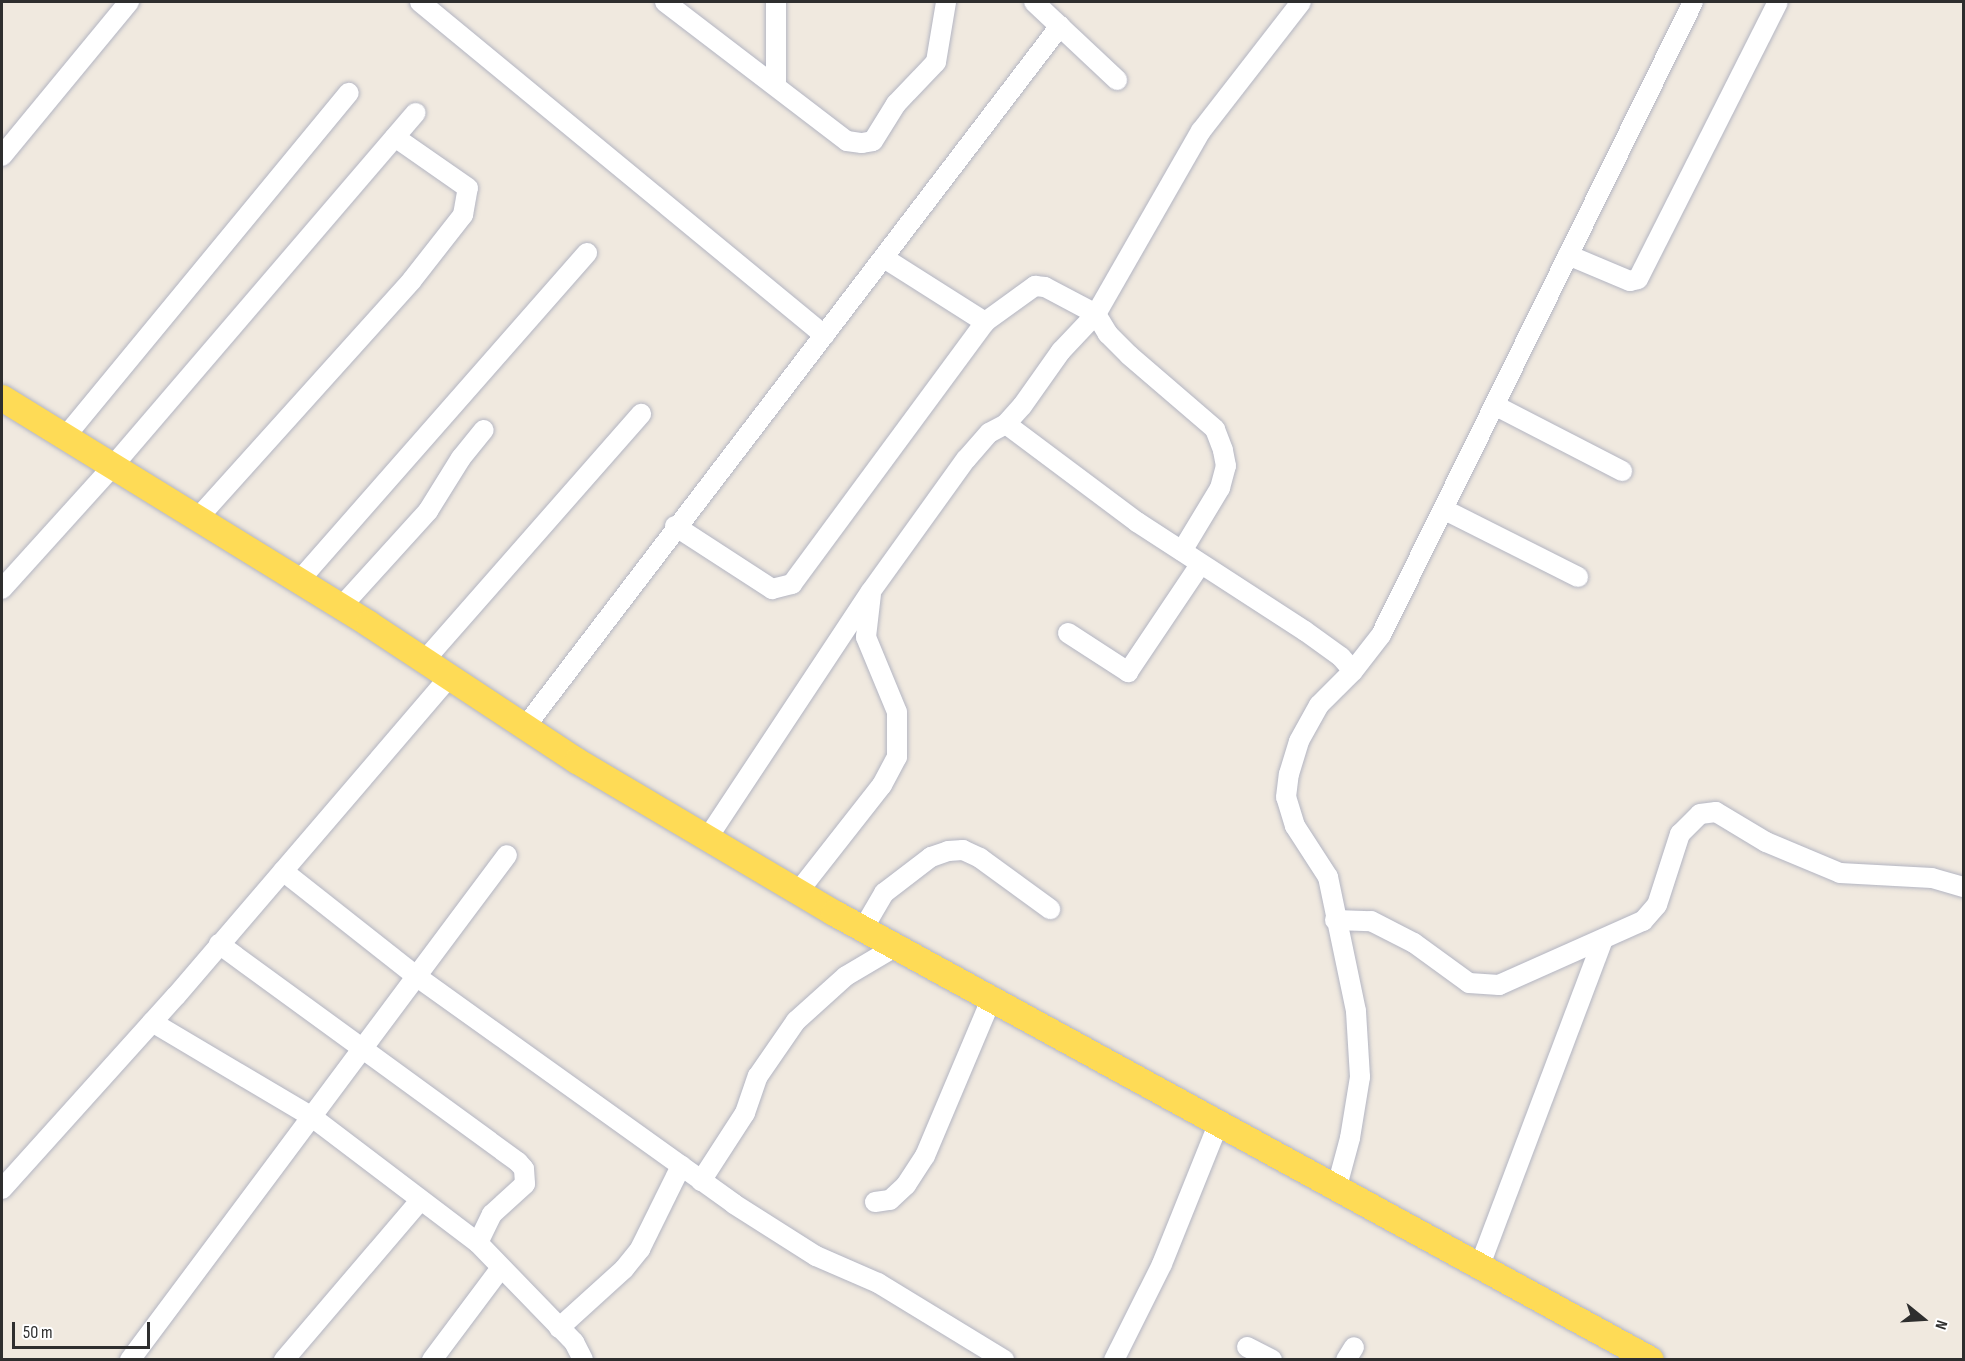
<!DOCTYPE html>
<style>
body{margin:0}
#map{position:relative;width:1965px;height:1361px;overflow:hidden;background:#f0e9df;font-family:"Sofia Sans Condensed",sans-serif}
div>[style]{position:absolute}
.roads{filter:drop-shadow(0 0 2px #b3b5c2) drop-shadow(0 0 2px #b3b5c2)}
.minor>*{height:20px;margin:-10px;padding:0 10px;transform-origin:10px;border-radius:10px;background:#fff}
.major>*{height:26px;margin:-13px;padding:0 13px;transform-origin:13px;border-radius:13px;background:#fedb56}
span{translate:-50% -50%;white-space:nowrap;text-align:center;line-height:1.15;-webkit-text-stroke:4.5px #fff;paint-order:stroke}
.frame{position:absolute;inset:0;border:3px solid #2e2e2e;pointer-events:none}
.north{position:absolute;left:1893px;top:1289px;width:60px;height:60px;-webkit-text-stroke:4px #fff;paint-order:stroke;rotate:108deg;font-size:16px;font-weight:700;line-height:24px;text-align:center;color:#2e2e2e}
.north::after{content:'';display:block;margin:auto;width:21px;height:27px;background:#2e2e2e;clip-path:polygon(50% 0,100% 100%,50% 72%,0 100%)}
.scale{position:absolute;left:12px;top:1322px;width:138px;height:27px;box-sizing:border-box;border:3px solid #2e2e2e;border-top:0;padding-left:8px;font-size:18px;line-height:21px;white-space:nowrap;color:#2e2e2e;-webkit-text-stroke:4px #fff;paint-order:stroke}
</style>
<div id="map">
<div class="roads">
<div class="minor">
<i style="left:420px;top:2px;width:524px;rotate:39.5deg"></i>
<i style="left:665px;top:2px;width:229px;rotate:37.4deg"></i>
<i style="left:847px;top:141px;width:15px;rotate:8deg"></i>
<i style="left:862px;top:143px;width:11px;rotate:-10deg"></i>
<i style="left:873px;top:141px;width:44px;rotate:-58.1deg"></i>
<i style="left:896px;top:104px;width:58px;rotate:-46.4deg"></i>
<i style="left:936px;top:62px;width:61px;rotate:-80.5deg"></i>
<i style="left:1034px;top:2px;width:114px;rotate:43.2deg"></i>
<i style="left:776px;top:83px;width:81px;rotate:-90deg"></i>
<i style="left:2px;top:156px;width:200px;rotate:-50.5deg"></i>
<i style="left:1568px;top:255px;width:67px;rotate:22.8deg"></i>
<i style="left:1630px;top:281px;width:8px;rotate:-14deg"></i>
<i style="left:1638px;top:279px;width:310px;rotate:-63.2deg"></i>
<i style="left:884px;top:258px;width:120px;rotate:32.4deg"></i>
<i style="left:1496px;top:406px;width:142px;rotate:27.3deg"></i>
<i style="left:1006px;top:424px;width:164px;rotate:36.8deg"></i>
<i style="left:1137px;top:522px;width:200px;rotate:33deg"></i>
<i style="left:1305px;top:631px;width:44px;rotate:35.8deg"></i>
<i style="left:1341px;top:657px;width:18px;rotate:49deg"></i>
<i style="left:65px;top:437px;width:446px;rotate:-50.5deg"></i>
<i style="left:1445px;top:510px;width:149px;rotate:26.7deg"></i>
<i style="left:197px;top:519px;width:321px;rotate:-48deg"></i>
<i style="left:412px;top:280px;width:83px;rotate:-51.9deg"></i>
<i style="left:463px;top:215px;width:27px;rotate:-80deg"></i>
<i style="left:468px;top:188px;width:89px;rotate:-145.1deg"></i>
<i style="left:675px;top:526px;width:116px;rotate:33deg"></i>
<i style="left:772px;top:589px;width:21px;rotate:-14deg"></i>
<i style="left:792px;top:584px;width:325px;rotate:-53.6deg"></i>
<i style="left:985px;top:322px;width:62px;rotate:-35.8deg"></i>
<i style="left:1035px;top:286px;width:10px;rotate:6deg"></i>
<i style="left:1045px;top:287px;width:58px;rotate:27.9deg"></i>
<i style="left:1096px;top:314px;width:51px;rotate:133.4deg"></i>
<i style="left:1061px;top:351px;width:67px;rotate:125.3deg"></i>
<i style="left:1022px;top:406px;width:24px;rotate:132deg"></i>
<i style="left:1006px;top:424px;width:19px;rotate:152deg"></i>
<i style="left:989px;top:433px;width:35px;rotate:131deg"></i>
<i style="left:966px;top:459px;width:163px;rotate:125.7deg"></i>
<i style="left:871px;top:591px;width:297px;rotate:123.5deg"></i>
<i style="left:1182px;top:551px;width:74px;rotate:-58.9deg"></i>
<i style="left:1220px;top:488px;width:23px;rotate:-75deg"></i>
<i style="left:1226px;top:466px;width:16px;rotate:-101deg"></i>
<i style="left:1223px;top:450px;width:22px;rotate:-111deg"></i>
<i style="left:1215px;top:429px;width:113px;rotate:-139.3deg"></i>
<i style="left:1129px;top:355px;width:30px;rotate:-135deg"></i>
<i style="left:1108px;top:334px;width:23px;rotate:-121deg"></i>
<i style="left:1096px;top:314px;width:211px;rotate:-60.2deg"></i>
<i style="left:1201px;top:131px;width:163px;rotate:-52.2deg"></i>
<i style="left:298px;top:582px;width:438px;rotate:-48.7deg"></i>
<i style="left:2px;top:589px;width:166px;rotate:-47.9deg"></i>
<i style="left:113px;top:466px;width:465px;rotate:-49.4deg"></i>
<i style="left:341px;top:607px;width:130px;rotate:-47.8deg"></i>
<i style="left:428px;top:511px;width:62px;rotate:-58.1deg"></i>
<i style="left:461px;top:458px;width:36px;rotate:-51deg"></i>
<i style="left:1068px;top:633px;width:72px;rotate:33deg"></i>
<i style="left:1128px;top:672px;width:129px;rotate:-56.1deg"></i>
<i style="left:424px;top:661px;width:329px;rotate:-48.7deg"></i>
<i style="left:525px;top:727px;width:882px;rotate:-52.65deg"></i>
<i style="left:283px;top:871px;width:169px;rotate:38.3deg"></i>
<i style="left:416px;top:976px;width:391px;rotate:35.6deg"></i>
<i style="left:734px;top:1204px;width:97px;rotate:32.4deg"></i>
<i style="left:816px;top:1256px;width:68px;rotate:23.5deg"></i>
<i style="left:878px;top:1283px;width:148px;rotate:31.4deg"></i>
<i style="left:798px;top:892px;width:136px;rotate:-51.9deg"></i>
<i style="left:882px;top:785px;width:32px;rotate:-62deg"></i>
<i style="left:897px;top:757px;width:45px;rotate:-90deg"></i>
<i style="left:897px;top:712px;width:81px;rotate:-112.5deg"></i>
<i style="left:866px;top:637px;width:43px;rotate:-83.4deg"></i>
<i style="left:1335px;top:920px;width:36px;rotate:2deg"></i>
<i style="left:1371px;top:921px;width:48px;rotate:27.1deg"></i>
<i style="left:1414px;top:943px;width:68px;rotate:36deg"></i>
<i style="left:1469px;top:983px;width:30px;rotate:4deg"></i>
<i style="left:1499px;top:985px;width:158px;rotate:-24deg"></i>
<i style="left:1643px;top:921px;width:21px;rotate:-49deg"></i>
<i style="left:1657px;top:905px;width:75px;rotate:-72.1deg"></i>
<i style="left:1680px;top:834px;width:28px;rotate:-45deg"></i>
<i style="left:1700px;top:814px;width:16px;rotate:-7deg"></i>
<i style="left:1716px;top:812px;width:58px;rotate:31deg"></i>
<i style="left:1766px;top:842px;width:80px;rotate:22.7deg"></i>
<i style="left:1840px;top:873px;width:92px;rotate:3.1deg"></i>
<i style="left:1932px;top:878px;width:33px;rotate:16deg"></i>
<i style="left:863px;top:929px;width:42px;rotate:-59.7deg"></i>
<i style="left:884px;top:893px;width:59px;rotate:-37.5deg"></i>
<i style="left:931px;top:857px;width:18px;rotate:-19deg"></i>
<i style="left:948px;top:851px;width:15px;rotate:-4deg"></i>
<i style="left:963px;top:850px;width:19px;rotate:25deg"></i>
<i style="left:980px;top:858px;width:87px;rotate:36.1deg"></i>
<i style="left:219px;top:944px;width:370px;rotate:36.1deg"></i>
<i style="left:518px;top:1162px;width:9px;rotate:49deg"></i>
<i style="left:524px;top:1169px;width:15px;rotate:86deg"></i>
<i style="left:525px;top:1184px;width:45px;rotate:137.7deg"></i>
<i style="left:492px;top:1214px;width:32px;rotate:116deg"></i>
<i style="left:152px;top:1022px;width:186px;rotate:30.7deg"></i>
<i style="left:312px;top:1117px;width:208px;rotate:37.2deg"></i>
<i style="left:478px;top:1243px;width:138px;rotate:45.9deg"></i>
<i style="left:574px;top:1342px;width:20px;rotate:63deg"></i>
<i style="left:701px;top:1181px;width:81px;rotate:-57.1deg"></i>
<i style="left:745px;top:1113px;width:39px;rotate:-71deg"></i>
<i style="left:758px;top:1076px;width:67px;rotate:-55.4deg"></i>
<i style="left:796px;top:1021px;width:67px;rotate:-42deg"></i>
<i style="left:846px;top:976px;width:57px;rotate:-30.6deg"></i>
<i style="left:2px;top:1189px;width:260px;rotate:-48deg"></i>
<i style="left:176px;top:996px;width:420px;rotate:-49.4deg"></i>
<i style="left:1336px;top:1190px;width:54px;rotate:-74.9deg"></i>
<i style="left:1350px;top:1138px;width:62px;rotate:-80.7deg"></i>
<i style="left:1360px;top:1077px;width:66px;rotate:-93.5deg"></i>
<i style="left:1356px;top:1011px;width:137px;rotate:-101.8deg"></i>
<i style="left:1328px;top:877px;width:61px;rotate:-122.9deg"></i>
<i style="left:1295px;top:826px;width:30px;rotate:-107deg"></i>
<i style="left:1286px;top:797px;width:23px;rotate:-83deg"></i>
<i style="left:1289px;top:774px;width:34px;rotate:-73deg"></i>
<i style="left:1299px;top:741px;width:41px;rotate:-60.9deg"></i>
<i style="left:1319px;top:705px;width:48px;rotate:-45deg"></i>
<i style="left:1353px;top:671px;width:46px;rotate:-52.1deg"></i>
<i style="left:1381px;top:635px;width:706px;rotate:-63.76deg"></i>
<i style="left:875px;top:1202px;width:15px;rotate:-8deg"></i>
<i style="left:890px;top:1200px;width:22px;rotate:-43deg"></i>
<i style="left:906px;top:1185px;width:35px;rotate:-57deg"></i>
<i style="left:925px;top:1156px;width:169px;rotate:-67.1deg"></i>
<i style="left:1480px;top:1265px;width:347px;rotate:-69.3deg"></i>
<i style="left:559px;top:1328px;width:88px;rotate:-42.2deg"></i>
<i style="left:624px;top:1269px;width:26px;rotate:-51deg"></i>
<i style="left:640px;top:1249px;width:93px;rotate:-63.7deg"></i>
<i style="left:1247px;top:1347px;width:28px;rotate:27deg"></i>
<i style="left:130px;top:1360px;width:630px;rotate:-53.26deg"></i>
<i style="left:284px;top:1360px;width:209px;rotate:-49.5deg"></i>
<i style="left:432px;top:1360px;width:114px;rotate:-53.2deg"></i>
<i style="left:1114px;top:1360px;width:107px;rotate:-63.4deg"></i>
<i style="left:1162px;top:1264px;width:150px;rotate:-68.1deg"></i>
<i style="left:1346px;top:1360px;width:15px;rotate:-58deg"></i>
</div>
<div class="major">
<i style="left:2px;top:398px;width:431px;rotate:31.6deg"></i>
<i style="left:369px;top:624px;width:249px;rotate:33.4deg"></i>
<i style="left:577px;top:761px;width:299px;rotate:30.6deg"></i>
<i style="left:834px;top:913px;width:931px;rotate:28.68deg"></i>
</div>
</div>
<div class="frame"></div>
<div class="north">N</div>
<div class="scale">50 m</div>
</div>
